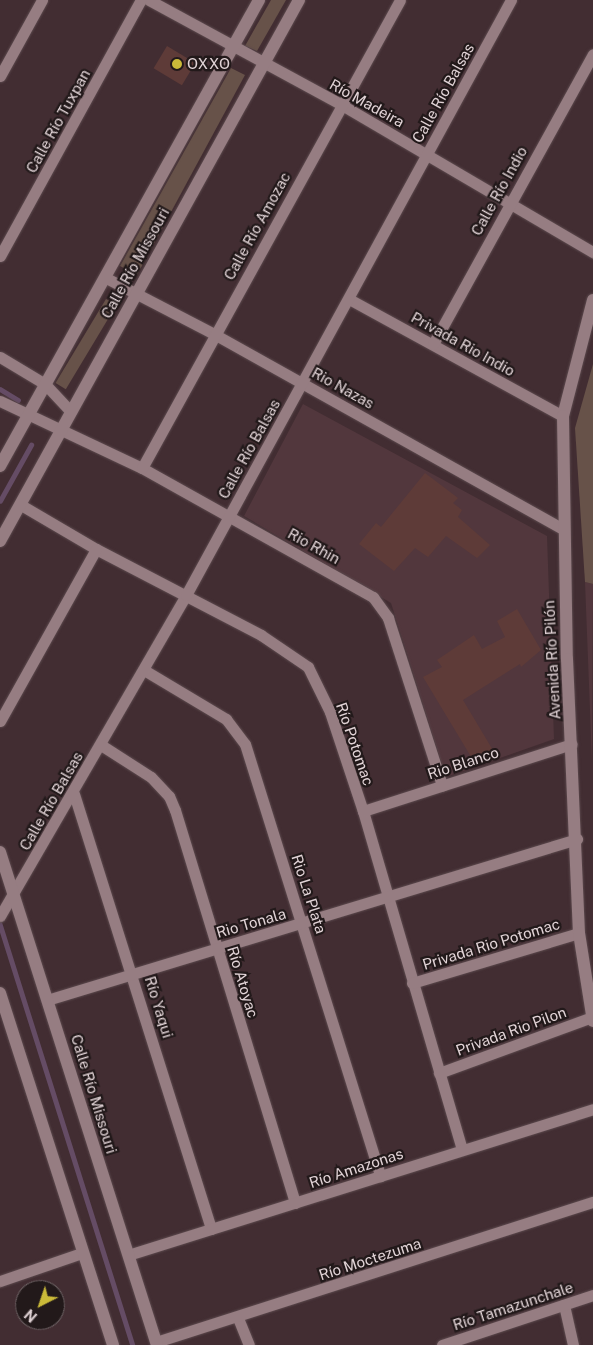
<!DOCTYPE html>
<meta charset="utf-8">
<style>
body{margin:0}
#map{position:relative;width:593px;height:1345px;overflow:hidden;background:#422d32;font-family:"Public Sans",sans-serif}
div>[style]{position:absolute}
.built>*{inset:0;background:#52373d}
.green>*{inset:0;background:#675249;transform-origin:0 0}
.stream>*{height:4.5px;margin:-2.25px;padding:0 2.25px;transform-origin:2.25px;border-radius:2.25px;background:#654c65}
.building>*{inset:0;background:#5e3b38;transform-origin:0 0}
.roads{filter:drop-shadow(0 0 1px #5c4a4e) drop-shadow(0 0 1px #5c4a4e)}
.minor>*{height:11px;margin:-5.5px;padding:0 5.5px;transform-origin:5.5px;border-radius:5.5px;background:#967d82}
.tertiary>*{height:12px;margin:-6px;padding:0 6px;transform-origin:6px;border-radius:6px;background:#967d82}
.secondary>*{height:12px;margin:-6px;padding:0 6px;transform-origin:6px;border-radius:6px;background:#967d82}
.dots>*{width:14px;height:14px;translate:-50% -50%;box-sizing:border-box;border:2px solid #22191a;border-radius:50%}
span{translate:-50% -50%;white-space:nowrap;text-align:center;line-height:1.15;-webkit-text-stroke:4.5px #22191a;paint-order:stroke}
.poi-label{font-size:15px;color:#e2d4d7}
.left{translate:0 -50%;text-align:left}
.street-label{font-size:15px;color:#e2d4d7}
.north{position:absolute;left:15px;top:1280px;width:50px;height:50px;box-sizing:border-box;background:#22191a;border:1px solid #6f6466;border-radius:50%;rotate:221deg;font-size:14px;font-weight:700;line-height:20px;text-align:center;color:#e2d4d7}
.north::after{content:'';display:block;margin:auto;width:18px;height:22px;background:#cbba39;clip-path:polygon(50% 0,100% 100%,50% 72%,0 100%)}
</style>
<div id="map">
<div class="built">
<i style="clip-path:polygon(303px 404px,547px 536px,554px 739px,446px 777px,391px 603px,244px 516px)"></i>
<i style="clip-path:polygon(585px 582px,593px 584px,592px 762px)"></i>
</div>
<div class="green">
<i style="clip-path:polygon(271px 0,286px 0,257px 51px,245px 46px)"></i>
<i style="clip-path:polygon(231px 68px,245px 75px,137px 275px,120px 266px)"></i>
<i style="left:106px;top:299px;width:12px;height:98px;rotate:31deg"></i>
<i style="clip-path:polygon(593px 364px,593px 584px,585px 582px,575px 428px)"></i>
</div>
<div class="stream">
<i style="left:0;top:389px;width:21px;rotate:31deg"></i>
<i style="left:0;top:501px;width:64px;rotate:-61deg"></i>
<i style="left:0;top:924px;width:442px;rotate:72.5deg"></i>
</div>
<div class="building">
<i style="left:167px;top:46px;width:33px;height:26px;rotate:31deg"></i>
<i style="clip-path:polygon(425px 473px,458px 498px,453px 503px,462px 510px,458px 517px,490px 545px,477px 558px,446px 536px,428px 557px,415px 548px,394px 571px,359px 544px,376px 523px,381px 527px)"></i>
<i style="clip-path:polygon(517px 609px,541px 650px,521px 667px,520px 664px,463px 700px,494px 752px,476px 765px,423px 677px,442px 667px,437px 660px,474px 635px,482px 649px,505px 637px,497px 621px)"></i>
</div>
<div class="roads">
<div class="minor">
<i style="left:149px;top:0;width:220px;rotate:28.5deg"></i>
<i style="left:342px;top:105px;width:291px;rotate:30.4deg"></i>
<i style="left:0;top:76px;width:87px;rotate:-61.1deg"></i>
<i style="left:0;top:256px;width:292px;rotate:-61.2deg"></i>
<i style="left:106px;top:278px;width:122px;rotate:27.4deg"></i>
<i style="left:214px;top:334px;width:400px;rotate:29.2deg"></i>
<i style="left:349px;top:299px;width:244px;rotate:28.7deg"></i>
<i style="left:433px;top:344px;width:331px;rotate:-61.1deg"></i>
<i style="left:0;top:357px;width:52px;rotate:31deg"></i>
<i style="left:45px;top:384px;width:37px;rotate:47deg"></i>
<i style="left:0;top:401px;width:157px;rotate:25.3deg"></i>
<i style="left:142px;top:468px;width:265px;rotate:29.2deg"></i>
<i style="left:373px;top:597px;width:26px;rotate:54deg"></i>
<i style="left:388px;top:618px;width:176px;rotate:72.1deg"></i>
<i style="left:142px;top:468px;width:534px;rotate:-61.13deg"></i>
<i style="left:21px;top:505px;width:87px;rotate:30.4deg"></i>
<i style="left:96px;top:549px;width:186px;rotate:27.5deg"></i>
<i style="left:261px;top:635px;width:57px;rotate:34.2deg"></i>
<i style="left:308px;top:667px;width:50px;rotate:63.9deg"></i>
<i style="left:330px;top:712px;width:104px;rotate:71.6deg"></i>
<i style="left:363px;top:811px;width:353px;rotate:73.7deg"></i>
<i style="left:144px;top:670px;width:96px;rotate:30.9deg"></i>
<i style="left:226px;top:719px;width:31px;rotate:53deg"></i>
<i style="left:245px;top:744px;width:453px;rotate:72.6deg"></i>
<i style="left:0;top:721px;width:197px;rotate:-60.8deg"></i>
<i style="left:101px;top:745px;width:59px;rotate:32.6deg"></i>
<i style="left:151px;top:777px;width:26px;rotate:47deg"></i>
<i style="left:169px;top:796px;width:15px;rotate:67deg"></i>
<i style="left:175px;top:810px;width:411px;rotate:73deg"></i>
<i style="left:74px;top:794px;width:456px;rotate:72.5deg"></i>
<i style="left:363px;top:811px;width:219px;rotate:-17.8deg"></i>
<i style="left:0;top:916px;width:371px;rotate:-59.9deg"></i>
<i style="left:186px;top:595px;width:678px;rotate:-61.36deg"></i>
<i style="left:412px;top:983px;width:174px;rotate:-16.7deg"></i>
<i style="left:47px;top:1000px;width:554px;rotate:-16.9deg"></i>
<i style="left:439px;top:1073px;width:163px;rotate:-20.1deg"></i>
<i style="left:128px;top:1255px;width:487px;rotate:-17.4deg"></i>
<i style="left:0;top:1281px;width:87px;rotate:-18.9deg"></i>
<i style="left:564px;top:1305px;width:41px;rotate:77.3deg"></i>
<i style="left:238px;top:1318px;width:29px;rotate:68deg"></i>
<i style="left:156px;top:1342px;width:459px;rotate:-17.8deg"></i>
<i style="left:442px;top:1345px;width:159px;rotate:-18.3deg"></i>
</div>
<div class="tertiary">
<i style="left:0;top:466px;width:533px;rotate:-60.93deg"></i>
<i style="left:0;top:541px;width:618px;rotate:-61.07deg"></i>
<i style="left:0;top:852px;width:517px;rotate:72.34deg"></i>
<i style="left:0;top:993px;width:370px;rotate:72.2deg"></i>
</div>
<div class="secondary">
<i style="left:593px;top:300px;width:120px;rotate:104.5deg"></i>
<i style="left:563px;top:416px;width:243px;rotate:89.1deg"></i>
<i style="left:567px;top:659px;width:274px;rotate:87.5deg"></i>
<i style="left:579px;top:933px;width:89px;rotate:81deg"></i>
</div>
</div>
<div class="dots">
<i style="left:177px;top:64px;background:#cbba39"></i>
</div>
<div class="poi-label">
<span class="left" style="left:187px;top:64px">OXXO</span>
</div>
<div class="street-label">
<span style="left:443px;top:93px;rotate:-61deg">Calle Río Balsas</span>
<span style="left:367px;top:103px;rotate:29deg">Río Madeira</span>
<span style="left:58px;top:121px;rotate:-61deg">Calle Río Tuxpan</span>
<span style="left:499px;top:191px;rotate:-61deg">Calle Río Indio</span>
<span style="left:257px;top:226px;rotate:-61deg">Calle Río Amozac</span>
<span style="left:135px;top:263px;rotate:-61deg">Calle Río Missouri</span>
<span style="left:463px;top:344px;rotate:29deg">Privada Rio Indio</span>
<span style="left:343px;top:388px;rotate:29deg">Rio Nazas</span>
<span style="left:249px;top:449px;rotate:-61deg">Calle Río Balsas</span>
<span style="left:314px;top:546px;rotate:29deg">Rio Rhin</span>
<span style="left:552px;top:660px;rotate:-93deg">Avenida Río Pilón</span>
<span style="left:355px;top:744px;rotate:71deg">Río Potomac</span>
<span style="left:463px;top:763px;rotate:-18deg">Rio Blanco</span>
<span style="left:51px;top:801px;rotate:-60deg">Calle Río Balsas</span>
<span style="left:309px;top:894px;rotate:72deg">Rio La Plata</span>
<span style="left:251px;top:923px;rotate:-16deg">Rio Tonala</span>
<span style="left:491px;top:944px;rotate:-17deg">Privada Rio Potomac</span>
<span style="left:243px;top:982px;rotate:73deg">Río Atoyac</span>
<span style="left:159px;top:1007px;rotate:73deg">Río Yaqui</span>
<span style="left:511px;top:1031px;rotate:-20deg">Privada Rio Pilon</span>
<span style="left:94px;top:1094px;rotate:73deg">Calle Río Missouri</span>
<span style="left:356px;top:1168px;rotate:-18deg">Río Amazonas</span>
<span style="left:370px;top:1259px;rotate:-18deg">Río Moctezuma</span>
<span style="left:513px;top:1306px;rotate:-18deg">Río Tamazunchale</span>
</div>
<div class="north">N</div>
</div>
